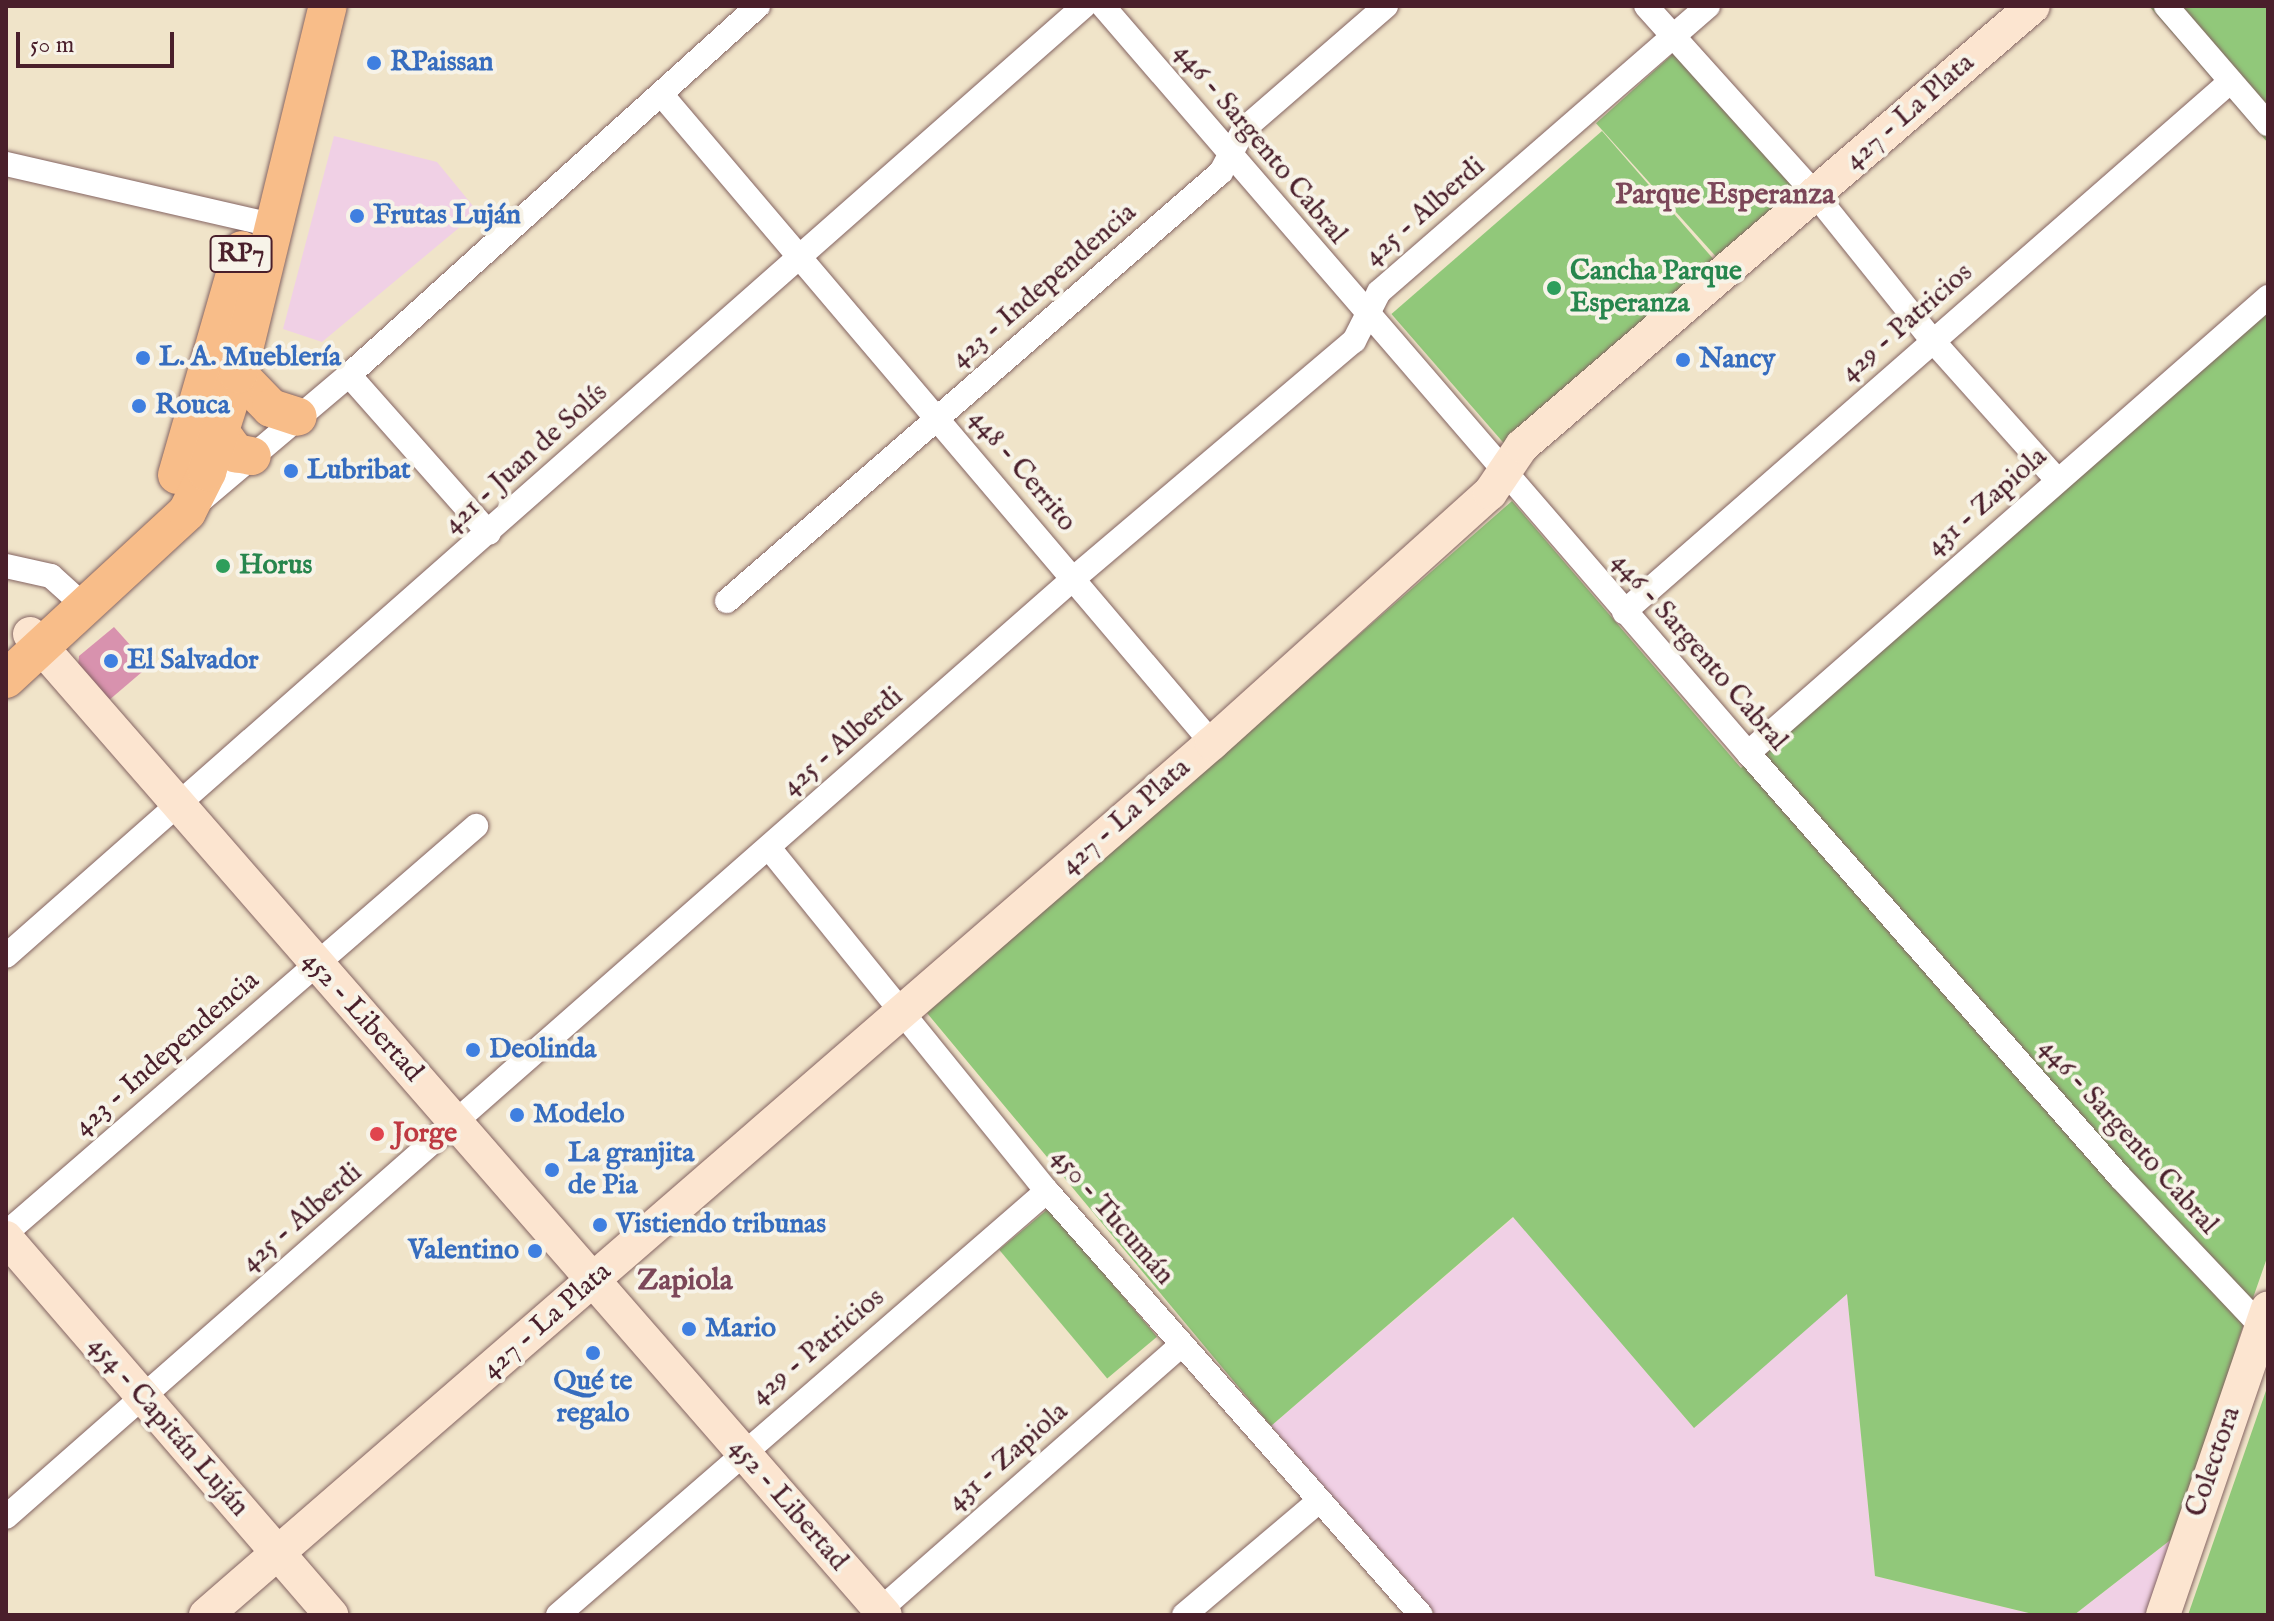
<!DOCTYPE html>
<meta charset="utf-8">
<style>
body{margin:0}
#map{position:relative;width:2274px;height:1621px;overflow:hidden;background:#f0e4c9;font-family:"IM FELL English",serif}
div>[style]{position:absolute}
.built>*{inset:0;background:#f0d0e5}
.green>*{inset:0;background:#91c87a;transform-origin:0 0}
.building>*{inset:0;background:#d892ae}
.roads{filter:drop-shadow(0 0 2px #846462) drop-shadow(0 0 2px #846462)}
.street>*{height:24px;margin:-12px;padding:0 12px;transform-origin:12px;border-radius:12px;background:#fff}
.secondary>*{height:34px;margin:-17px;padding:0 17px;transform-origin:17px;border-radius:17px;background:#fce5d0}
.primary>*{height:38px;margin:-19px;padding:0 19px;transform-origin:19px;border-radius:19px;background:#f8bd89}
.dots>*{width:22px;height:22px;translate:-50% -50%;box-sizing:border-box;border:4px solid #f7f3e8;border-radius:50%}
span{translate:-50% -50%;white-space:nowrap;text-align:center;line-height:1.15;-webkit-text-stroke:8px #f7f3e8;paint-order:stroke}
.shield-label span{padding:2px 6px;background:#f7f3e8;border:2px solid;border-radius:6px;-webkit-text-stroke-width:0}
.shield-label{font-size:26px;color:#4a1f2b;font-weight:700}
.shop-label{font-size:28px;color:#366cbe;font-weight:700}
.left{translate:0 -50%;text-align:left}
.right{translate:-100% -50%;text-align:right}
.street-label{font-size:28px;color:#4a1f2b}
.leisure-label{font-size:28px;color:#27864d;font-weight:700}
.health-label{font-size:28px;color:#be3a42;font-weight:700}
.neighbourhood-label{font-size:30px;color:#7c4759;font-weight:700}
.frame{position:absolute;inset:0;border:8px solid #4a1f2b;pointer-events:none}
.scale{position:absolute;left:16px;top:32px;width:158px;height:36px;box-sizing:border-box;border:4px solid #4a1f2b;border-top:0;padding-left:10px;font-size:24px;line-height:28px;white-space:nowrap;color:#4a1f2b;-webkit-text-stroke:6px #f7f3e8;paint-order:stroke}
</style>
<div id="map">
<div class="built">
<i style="clip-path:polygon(334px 136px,437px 162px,478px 212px,322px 342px,283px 329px)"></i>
<i style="clip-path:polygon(1514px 1217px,1694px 1428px,1847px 1293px,1875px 1576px,2037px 1615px,1436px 1615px,1271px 1426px)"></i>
<i style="clip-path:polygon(2191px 1524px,2159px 1615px,2074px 1615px)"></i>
</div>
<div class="green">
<i style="clip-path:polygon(2149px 6px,2268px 6px,2268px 143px)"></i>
<i style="left:1674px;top:53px;width:188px;height:105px;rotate:48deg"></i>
<i style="left:1602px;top:131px;width:174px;height:279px;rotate:49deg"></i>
<i style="clip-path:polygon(2268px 303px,2268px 1255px,2239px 1338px,2191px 1524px,2074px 1615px,2037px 1615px,1875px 1576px,1847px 1294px,1694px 1428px,1513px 1217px,1271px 1426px,927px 1013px,1512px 501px,1741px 768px)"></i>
<i style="left:1049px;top:1208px;width:168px;height:65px;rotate:50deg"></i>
<i style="clip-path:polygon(2268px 1385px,2268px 1615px,2188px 1615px)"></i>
</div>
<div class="building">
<i style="clip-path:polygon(114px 627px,149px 666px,108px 701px,78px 666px,79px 656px)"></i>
</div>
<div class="roads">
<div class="street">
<i style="left:1103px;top:6px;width:987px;rotate:49.19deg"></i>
<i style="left:1748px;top:753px;width:565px;rotate:48.73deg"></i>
<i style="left:2121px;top:1178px;width:205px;rotate:46.6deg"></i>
<i style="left:1646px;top:6px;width:253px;rotate:48deg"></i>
<i style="left:1815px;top:194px;width:187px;rotate:51.3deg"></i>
<i style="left:1932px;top:340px;width:188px;rotate:48.2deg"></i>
<i style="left:2166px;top:6px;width:156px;rotate:49.2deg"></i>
<i style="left:661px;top:94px;width:851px;rotate:49.67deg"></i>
<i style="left:6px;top:164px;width:274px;rotate:12.9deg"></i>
<i style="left:349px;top:375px;width:211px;rotate:48.5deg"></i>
<i style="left:201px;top:500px;width:194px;rotate:-40.2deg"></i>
<i style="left:349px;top:375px;width:551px;rotate:-42.06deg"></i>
<i style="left:6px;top:566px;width:46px;rotate:12.5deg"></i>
<i style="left:51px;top:576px;width:30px;rotate:42deg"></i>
<i style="left:727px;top:601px;width:654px;rotate:-40.97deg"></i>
<i style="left:1221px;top:172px;width:49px;rotate:-61.9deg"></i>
<i style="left:1244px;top:129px;width:188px;rotate:-40.9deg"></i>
<i style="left:1624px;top:612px;width:806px;rotate:-41.18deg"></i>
<i style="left:1748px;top:753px;width:692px;rotate:-41.25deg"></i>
<i style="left:769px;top:848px;width:442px;rotate:51deg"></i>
<i style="left:1047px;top:1191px;width:565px;rotate:48.59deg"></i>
<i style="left:6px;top:956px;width:1437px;rotate:-41.39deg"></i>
<i style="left:6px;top:1233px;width:622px;rotate:-40.89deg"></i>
<i style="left:6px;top:1517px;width:1421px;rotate:-41.32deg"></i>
<i style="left:1073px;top:579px;width:368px;rotate:-40.3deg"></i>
<i style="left:1354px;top:341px;width:55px;rotate:-63deg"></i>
<i style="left:1379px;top:292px;width:436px;rotate:-41deg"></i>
<i style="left:558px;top:1615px;width:647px;rotate:-40.93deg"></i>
<i style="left:874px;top:1615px;width:410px;rotate:-41.3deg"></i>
<i style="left:1184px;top:1615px;width:177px;rotate:-40.2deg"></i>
</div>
<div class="secondary">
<i style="left:30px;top:634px;width:1301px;rotate:48.93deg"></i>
<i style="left:6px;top:1238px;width:498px;rotate:49.2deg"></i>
<i style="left:206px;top:1615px;width:1331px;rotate:-40.92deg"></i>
<i style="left:1212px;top:743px;width:374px;rotate:-42deg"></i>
<i style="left:1490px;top:493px;width:57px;rotate:-55.8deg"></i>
<i style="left:1522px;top:446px;width:674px;rotate:-40.73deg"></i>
<i style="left:2163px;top:1615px;width:324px;rotate:-71.1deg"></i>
</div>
<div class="primary">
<i style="left:238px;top:374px;width:47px;rotate:45.9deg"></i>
<i style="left:271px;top:408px;width:28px;rotate:18deg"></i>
<i style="left:219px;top:430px;width:29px;rotate:54deg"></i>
<i style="left:236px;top:453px;width:16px;rotate:11deg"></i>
<i style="left:177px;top:475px;width:234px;rotate:-73.9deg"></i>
<i style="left:6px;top:679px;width:246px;rotate:-42.7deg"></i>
<i style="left:187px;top:512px;width:45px;rotate:-63.4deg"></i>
<i style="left:207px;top:472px;width:103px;rotate:-72.4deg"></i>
<i style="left:238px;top:374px;width:379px;rotate:-76.3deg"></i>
</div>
</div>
<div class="dots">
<i style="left:374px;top:63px;background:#3f7fe0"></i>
<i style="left:357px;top:216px;background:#3f7fe0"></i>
<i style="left:1554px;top:288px;background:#2e9e5b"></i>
<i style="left:143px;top:358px;background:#3f7fe0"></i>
<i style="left:1683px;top:360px;background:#3f7fe0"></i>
<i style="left:139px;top:406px;background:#3f7fe0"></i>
<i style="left:291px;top:471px;background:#3f7fe0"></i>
<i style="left:223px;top:566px;background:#2e9e5b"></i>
<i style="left:111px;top:661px;background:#3f7fe0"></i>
<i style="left:473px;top:1050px;background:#3f7fe0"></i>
<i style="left:517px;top:1115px;background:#3f7fe0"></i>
<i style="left:377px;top:1134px;background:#e0444e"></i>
<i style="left:552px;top:1170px;background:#3f7fe0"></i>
<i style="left:600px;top:1225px;background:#3f7fe0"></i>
<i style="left:535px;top:1251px;background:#3f7fe0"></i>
<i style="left:689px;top:1329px;background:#3f7fe0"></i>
<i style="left:593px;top:1353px;background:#3f7fe0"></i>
</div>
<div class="shield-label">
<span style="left:241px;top:254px">RP7</span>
</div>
<div class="shop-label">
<span class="left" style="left:390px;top:63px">RPaissan</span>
<span class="left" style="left:373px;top:216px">Frutas Luján</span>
<span class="left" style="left:159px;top:358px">L. A. Mueblería</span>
<span class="left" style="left:1699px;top:360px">Nancy</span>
<span class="left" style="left:155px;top:406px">Rouca</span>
<span class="left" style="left:307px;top:471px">Lubribat</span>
<span class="left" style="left:127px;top:661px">El Salvador</span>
<span class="left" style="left:489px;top:1050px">Deolinda</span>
<span class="left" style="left:533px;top:1115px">Modelo</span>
<span class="left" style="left:568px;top:1170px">La granjita<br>de Pia</span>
<span class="left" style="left:616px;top:1225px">Vistiendo tribunas</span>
<span class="right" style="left:519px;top:1251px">Valentino</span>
<span class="left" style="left:705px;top:1329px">Mario</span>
<span style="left:593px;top:1398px">Qué te<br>regalo</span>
</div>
<div class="street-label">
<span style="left:1910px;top:112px;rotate:-41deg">427 - La Plata</span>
<span style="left:1260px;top:144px;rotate:50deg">446 - Sargento Cabral</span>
<span style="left:1425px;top:212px;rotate:-41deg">425 - Alberdi</span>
<span style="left:1044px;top:286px;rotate:-41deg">423 - Independencia</span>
<span style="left:1907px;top:323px;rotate:-41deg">429 - Patricios</span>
<span style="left:526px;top:459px;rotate:-42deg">421 - Juan de Solís</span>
<span style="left:1022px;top:471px;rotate:50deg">448 - Cerrito</span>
<span style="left:1987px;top:502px;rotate:-41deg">431 - Zapiola</span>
<span style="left:1699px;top:652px;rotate:49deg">446 - Sargento Cabral</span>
<span style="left:843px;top:742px;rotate:-41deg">425 - Alberdi</span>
<span style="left:1126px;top:817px;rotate:-41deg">427 - La Plata</span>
<span style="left:362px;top:1017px;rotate:48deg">452 - Libertad</span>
<span style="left:167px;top:1054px;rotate:-41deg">423 - Independencia</span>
<span style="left:2128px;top:1137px;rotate:48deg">446 - Sargento Cabral</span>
<span style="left:1112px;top:1217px;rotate:49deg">450 - Tucumán</span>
<span style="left:302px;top:1218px;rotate:-41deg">425 - Alberdi</span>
<span style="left:547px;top:1321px;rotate:-41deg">427 - La Plata</span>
<span style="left:818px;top:1347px;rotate:-40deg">429 - Patricios</span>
<span style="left:168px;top:1427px;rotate:49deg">454 - Capitán Luján</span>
<span style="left:1008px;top:1457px;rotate:-41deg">431 - Zapiola</span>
<span style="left:2214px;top:1462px;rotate:-71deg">Colectora</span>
<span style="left:788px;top:1505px;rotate:49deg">452 - Libertad</span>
</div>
<div class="leisure-label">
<span class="left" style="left:1570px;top:288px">Cancha Parque<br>Esperanza</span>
<span class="left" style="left:239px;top:566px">Horus</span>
</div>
<div class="health-label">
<span class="left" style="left:393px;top:1134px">Jorge</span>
</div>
<div class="neighbourhood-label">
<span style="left:1725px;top:195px">Parque Esperanza</span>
<span style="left:685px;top:1281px">Zapiola</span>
</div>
<div class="frame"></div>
<div class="scale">50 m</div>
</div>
